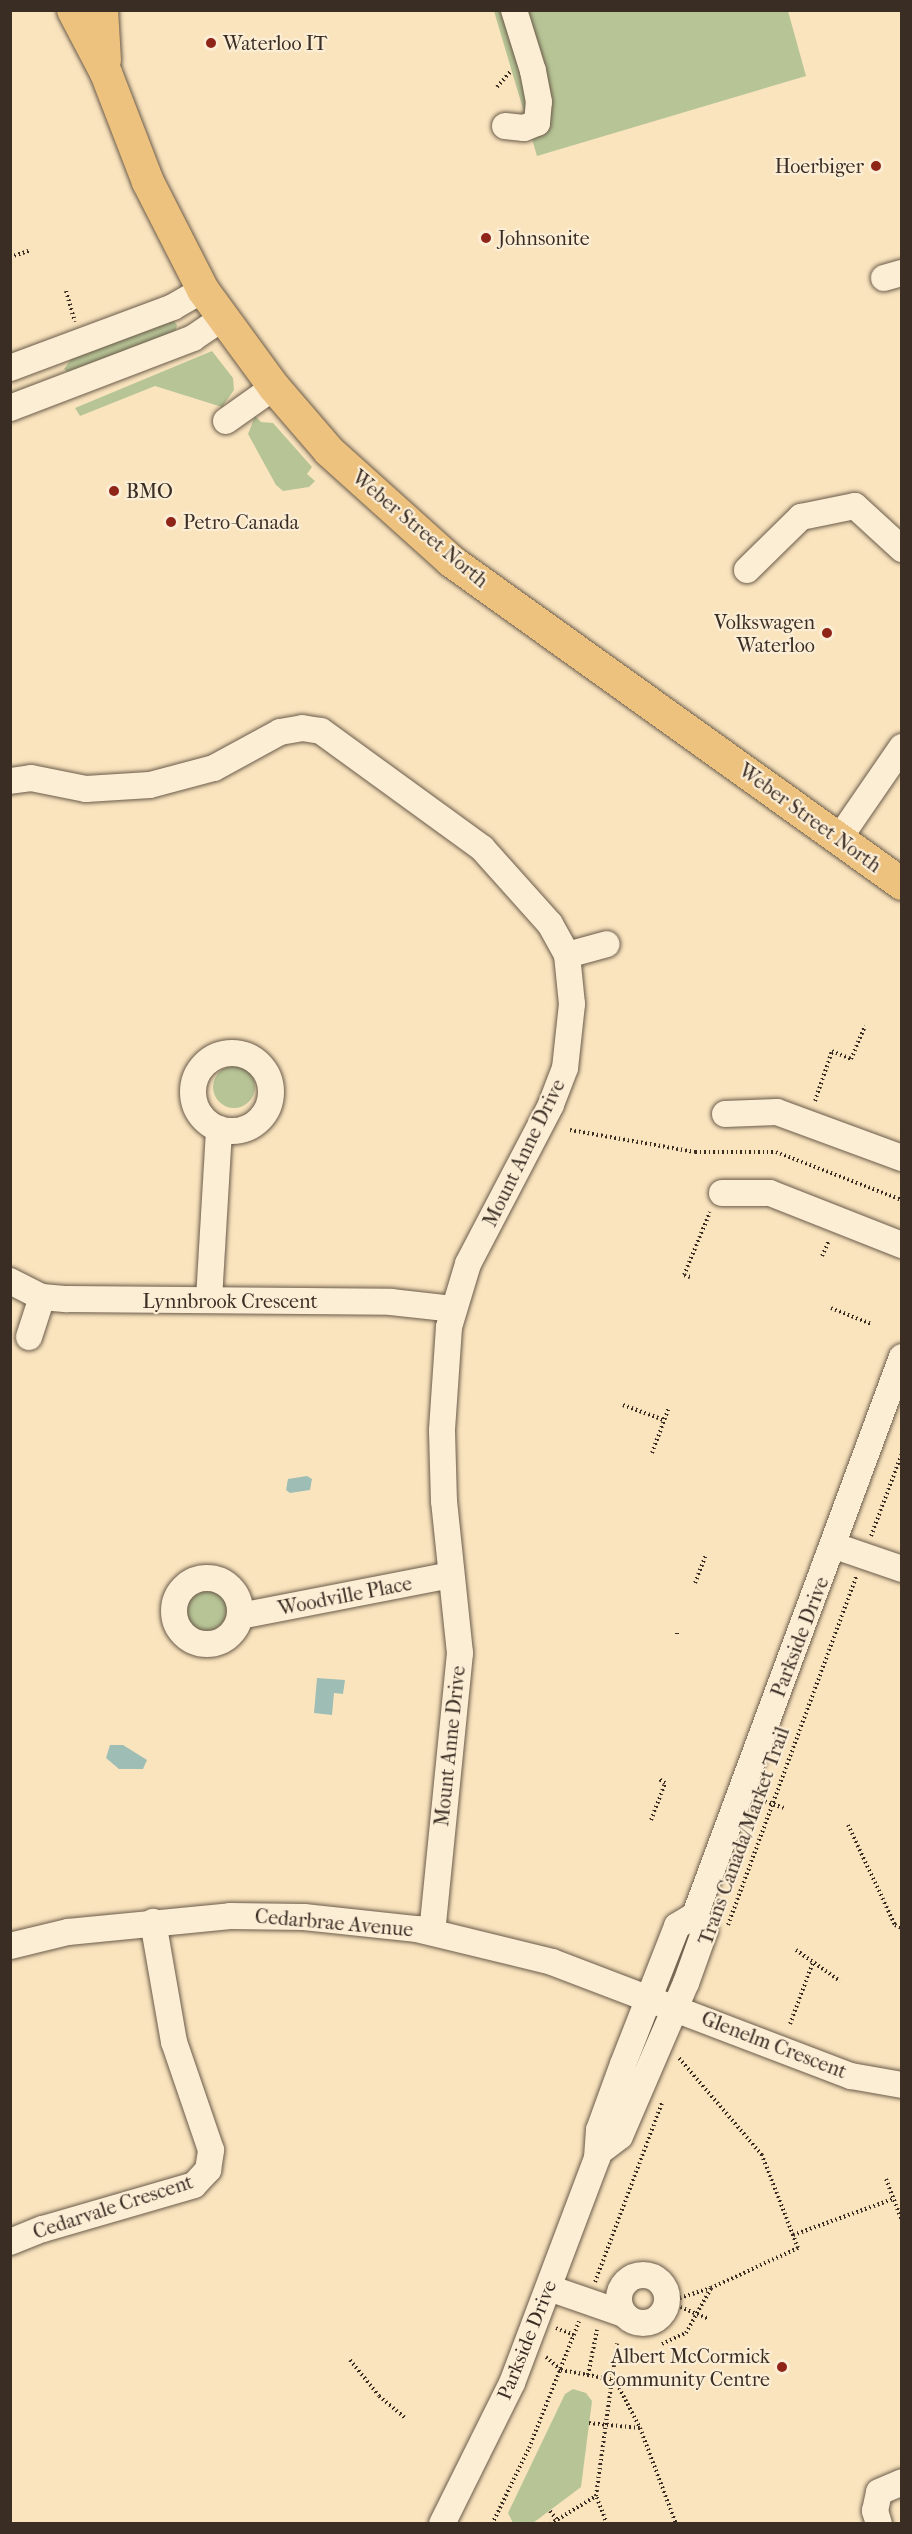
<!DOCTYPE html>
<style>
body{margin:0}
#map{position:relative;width:912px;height:2534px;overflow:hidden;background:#fae4be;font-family:"IM FELL French Canon",serif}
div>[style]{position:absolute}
.green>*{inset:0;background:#b7c596}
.round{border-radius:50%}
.water>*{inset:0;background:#9ebeb5}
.path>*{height:4px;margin-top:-2px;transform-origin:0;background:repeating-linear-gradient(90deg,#3a2d24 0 1.5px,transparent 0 4.5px)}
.roads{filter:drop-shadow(0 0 2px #6a5b4a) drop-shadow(0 0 2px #6a5b4a)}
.minor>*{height:26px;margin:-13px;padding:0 13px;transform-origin:13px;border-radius:13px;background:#fcedd5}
.minor>.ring{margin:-13px;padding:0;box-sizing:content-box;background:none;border:26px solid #fcedd5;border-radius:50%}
.major>*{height:32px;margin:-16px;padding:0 16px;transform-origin:16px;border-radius:16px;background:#edc27f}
.dots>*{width:16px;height:16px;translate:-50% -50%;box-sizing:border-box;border:3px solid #fcedd5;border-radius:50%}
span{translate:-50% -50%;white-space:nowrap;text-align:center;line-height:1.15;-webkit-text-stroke:4.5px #fcedd5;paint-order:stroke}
.poi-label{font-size:20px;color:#3a2d24}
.left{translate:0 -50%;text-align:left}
.right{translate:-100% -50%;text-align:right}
.street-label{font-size:20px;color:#3a2d24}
.frame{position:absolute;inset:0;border:12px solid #3a2d24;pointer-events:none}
</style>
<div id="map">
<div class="green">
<i style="clip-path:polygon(494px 11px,788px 11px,806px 76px,537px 156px)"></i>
<i style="clip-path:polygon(173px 320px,177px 325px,175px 332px,70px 374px,64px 369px,72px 358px)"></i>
<i style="clip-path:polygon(212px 351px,233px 378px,234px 390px,222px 407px,155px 386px,80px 416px,75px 408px)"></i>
<i style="clip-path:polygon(255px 416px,261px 422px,273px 423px,312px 467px,307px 474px,315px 481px,309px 487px,283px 491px,276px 485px,248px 434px)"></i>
<i class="round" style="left:213px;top:1066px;width:42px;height:42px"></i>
<i class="round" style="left:185px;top:1589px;width:42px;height:42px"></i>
<i style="clip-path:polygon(573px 2389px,586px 2393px,592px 2401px,581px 2487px,533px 2523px,513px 2523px,508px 2513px,565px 2394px)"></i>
</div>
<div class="water">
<i style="clip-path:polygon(307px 1476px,312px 1479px,310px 1490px,290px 1493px,286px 1490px,288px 1479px)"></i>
<i style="clip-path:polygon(317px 1678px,345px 1680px,343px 1694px,334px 1693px,332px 1715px,314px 1713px)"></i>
<i style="clip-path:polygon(110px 1745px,123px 1745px,147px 1760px,143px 1769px,119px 1769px,106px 1758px)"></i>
</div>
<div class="path">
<i style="left:497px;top:87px;width:20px;rotate:-49deg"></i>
<i style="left:10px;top:257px;width:20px;rotate:-18deg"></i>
<i style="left:66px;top:291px;width:32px;rotate:74deg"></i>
<i style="left:815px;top:1101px;width:53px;rotate:-71.2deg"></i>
<i style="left:832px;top:1051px;width:21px;rotate:23deg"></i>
<i style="left:851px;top:1059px;width:36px;rotate:-67deg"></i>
<i style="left:570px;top:1130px;width:127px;rotate:10deg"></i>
<i style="left:695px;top:1152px;width:81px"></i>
<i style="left:776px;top:1152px;width:135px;rotate:20.9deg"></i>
<i style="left:822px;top:1256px;width:17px;rotate:-66deg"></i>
<i style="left:690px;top:1277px;width:6px;rotate:-162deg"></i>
<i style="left:684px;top:1275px;width:68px;rotate:-67.6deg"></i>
<i style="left:831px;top:1308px;width:43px;rotate:21.8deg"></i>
<i style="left:623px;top:1405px;width:44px;rotate:20.1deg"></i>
<i style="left:652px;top:1453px;width:49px;rotate:-69.7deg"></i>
<i style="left:871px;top:1536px;width:89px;rotate:-69.5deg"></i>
<i style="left:695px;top:1583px;width:30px;rotate:-69deg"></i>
<i style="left:677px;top:1634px;width:3px;rotate:-90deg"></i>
<i style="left:761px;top:1800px;width:24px;rotate:19deg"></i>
<i style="left:651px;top:1820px;width:40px;rotate:-69deg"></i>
<i style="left:665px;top:1783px;width:7px;rotate:-146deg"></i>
<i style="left:848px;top:1825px;width:110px;rotate:64.8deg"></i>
<i style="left:895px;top:1925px;width:8px;rotate:23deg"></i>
<i style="left:728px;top:1925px;width:371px;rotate:-69.8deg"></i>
<i style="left:796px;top:1950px;width:54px;rotate:35.2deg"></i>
<i style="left:790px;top:2024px;width:66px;rotate:-69.6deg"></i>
<i style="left:886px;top:2179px;width:45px;rotate:69.1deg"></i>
<i style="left:793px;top:2235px;width:106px;rotate:-19.8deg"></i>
<i style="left:595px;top:2282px;width:191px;rotate:-69.5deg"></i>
<i style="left:667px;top:2302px;width:46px;rotate:-17.7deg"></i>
<i style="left:711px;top:2288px;width:96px;rotate:-24.7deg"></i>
<i style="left:798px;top:2248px;width:100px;rotate:-111.2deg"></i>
<i style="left:762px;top:2155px;width:129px;rotate:-130.6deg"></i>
<i style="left:668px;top:2302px;width:44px;rotate:22.5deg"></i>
<i style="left:556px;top:2328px;width:19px;rotate:21deg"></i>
<i style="left:662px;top:2344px;width:26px;rotate:-25deg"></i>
<i style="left:686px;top:2333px;width:51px;rotate:-60.9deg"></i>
<i style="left:546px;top:2357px;width:20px;rotate:41deg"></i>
<i style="left:561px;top:2370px;width:55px;rotate:10.5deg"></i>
<i style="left:350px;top:2360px;width:46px;rotate:51.1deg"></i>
<i style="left:379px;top:2396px;width:35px;rotate:40deg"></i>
<i style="left:588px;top:2375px;width:46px;rotate:-78.7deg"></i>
<i style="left:615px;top:2380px;width:54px;rotate:62.5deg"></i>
<i style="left:640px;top:2428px;width:103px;rotate:69.4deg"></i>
<i style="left:589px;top:2423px;width:51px;rotate:5.6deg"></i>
<i style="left:550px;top:2511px;width:10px;rotate:53deg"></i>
<i style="left:492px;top:2524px;width:85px;rotate:-64deg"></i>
<i style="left:529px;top:2448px;width:136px;rotate:-68.4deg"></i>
<i style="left:550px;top:2524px;width:54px;rotate:-31.3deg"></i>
<i style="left:607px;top:2524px;width:30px;rotate:-111deg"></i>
<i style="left:596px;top:2496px;width:154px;rotate:-82.2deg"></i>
</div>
<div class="roads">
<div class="minor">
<i style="left:505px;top:126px;width:19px;rotate:6deg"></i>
<i style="left:524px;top:128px;width:14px;rotate:-21deg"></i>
<i style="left:537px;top:123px;width:21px;rotate:-85deg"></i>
<i style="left:539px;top:102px;width:32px;rotate:-101deg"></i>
<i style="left:533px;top:71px;width:64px;rotate:-107.3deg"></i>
<i style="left:884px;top:278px;width:19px;rotate:-16deg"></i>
<i style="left:10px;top:368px;width:174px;rotate:-20.5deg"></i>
<i style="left:173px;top:307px;width:34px;rotate:-30deg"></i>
<i style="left:10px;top:408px;width:196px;rotate:-20.9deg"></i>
<i style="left:193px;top:338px;width:34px;rotate:-34deg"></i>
<i style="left:226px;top:421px;width:59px;rotate:-35.3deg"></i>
<i style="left:747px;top:570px;width:76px;rotate:-44.5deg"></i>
<i style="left:801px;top:517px;width:55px;rotate:-11.5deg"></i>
<i style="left:855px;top:506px;width:64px;rotate:42.5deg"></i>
<i style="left:10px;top:781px;width:21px;rotate:-8deg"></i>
<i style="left:31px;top:778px;width:56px;rotate:11.3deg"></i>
<i style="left:86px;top:789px;width:64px;rotate:-3.6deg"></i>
<i style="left:150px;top:785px;width:66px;rotate:-14.9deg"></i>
<i style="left:214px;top:768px;width:75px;rotate:-28.6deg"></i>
<i style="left:280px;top:732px;width:22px;rotate:-10deg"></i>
<i style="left:302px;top:728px;width:19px;rotate:9deg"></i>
<i style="left:321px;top:731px;width:199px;rotate:36deg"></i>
<i style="left:482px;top:848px;width:102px;rotate:48.2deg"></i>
<i style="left:550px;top:924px;width:35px;rotate:61deg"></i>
<i style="left:567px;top:955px;width:49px;rotate:84.2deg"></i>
<i style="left:572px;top:1004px;width:64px;rotate:96.2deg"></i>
<i style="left:565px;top:1068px;width:40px;rotate:111deg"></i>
<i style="left:551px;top:1105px;width:179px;rotate:117.6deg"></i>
<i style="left:468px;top:1264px;width:66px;rotate:106.8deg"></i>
<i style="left:449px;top:1327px;width:104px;rotate:93.9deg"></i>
<i style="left:442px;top:1431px;width:70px;rotate:88.4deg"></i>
<i style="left:444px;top:1501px;width:153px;rotate:84deg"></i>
<i style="left:460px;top:1653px;width:280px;rotate:95.7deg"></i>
<i style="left:838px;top:840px;width:113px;rotate:-55.5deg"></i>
<i style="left:567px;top:955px;width:41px;rotate:-15.4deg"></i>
<i class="ring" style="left:193px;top:1053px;width:52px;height:52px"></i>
<i style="left:725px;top:1114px;width:52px;rotate:-2.2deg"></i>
<i style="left:777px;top:1112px;width:133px;rotate:20.2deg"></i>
<i style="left:722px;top:1193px;width:48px"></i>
<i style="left:770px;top:1193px;width:142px;rotate:21.5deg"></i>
<i style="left:10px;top:1281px;width:36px;rotate:27deg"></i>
<i style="left:42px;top:1297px;width:25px;rotate:5deg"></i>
<i style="left:67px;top:1299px;width:324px;rotate:0.5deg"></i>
<i style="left:391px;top:1302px;width:62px;rotate:6.4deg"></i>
<i style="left:209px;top:1299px;width:170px;rotate:-86.6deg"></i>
<i style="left:29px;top:1337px;width:42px;rotate:-72deg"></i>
<i style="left:835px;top:1546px;width:71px;rotate:18.9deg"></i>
<i class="ring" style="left:174px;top:1578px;width:40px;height:40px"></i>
<i style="left:240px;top:1616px;width:215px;rotate:-11deg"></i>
<i style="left:10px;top:1946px;width:60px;rotate:-13.6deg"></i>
<i style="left:68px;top:1932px;width:163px;rotate:-5.6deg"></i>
<i style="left:230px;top:1916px;width:74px;rotate:0.8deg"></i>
<i style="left:304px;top:1917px;width:114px;rotate:6.1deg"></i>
<i style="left:417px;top:1929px;width:139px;rotate:13.7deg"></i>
<i style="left:552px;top:1962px;width:320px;rotate:20.9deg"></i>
<i style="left:851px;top:2076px;width:52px;rotate:10deg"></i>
<i style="left:599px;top:2152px;width:26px;rotate:-37deg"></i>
<i style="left:620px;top:2136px;width:167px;rotate:-66.7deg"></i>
<i style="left:686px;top:1983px;width:56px;rotate:-70.3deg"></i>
<i style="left:705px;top:1930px;width:18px;rotate:-124deg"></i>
<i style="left:10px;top:2242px;width:35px;rotate:-22deg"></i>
<i style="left:43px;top:2229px;width:157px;rotate:-16.2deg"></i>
<i style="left:194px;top:2185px;width:21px;rotate:-47deg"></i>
<i style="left:208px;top:2170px;width:20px;rotate:-81deg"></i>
<i style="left:211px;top:2150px;width:114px;rotate:-108.9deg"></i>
<i style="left:174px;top:2042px;width:122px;rotate:-99.9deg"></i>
<i class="ring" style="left:619px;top:2275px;width:22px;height:22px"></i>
<i style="left:549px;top:2288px;width:79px;rotate:19.1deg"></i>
<i style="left:442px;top:2524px;width:157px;rotate:-63.6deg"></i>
<i style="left:512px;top:2383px;width:241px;rotate:-69.3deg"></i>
<i style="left:597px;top:2158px;width:28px;rotate:-86deg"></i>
<i style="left:599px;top:2130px;width:70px;rotate:-70deg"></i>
<i style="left:623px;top:2064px;width:148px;rotate:-68.6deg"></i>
<i style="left:677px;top:1926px;width:21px;rotate:-31deg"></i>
<i style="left:695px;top:1915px;width:595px;rotate:-69.65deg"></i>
<i style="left:879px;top:2524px;width:14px;rotate:-107deg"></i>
<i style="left:875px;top:2511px;width:19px;rotate:-78deg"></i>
<i style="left:879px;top:2492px;width:25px;rotate:-23deg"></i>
</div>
<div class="major">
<i style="left:73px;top:10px;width:71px;rotate:62.4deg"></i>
<i style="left:106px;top:73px;width:117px;rotate:68.9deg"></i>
<i style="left:148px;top:182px;width:121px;rotate:63deg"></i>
<i style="left:203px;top:290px;width:120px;rotate:53.8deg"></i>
<i style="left:274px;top:387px;width:84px;rotate:49.3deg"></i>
<i style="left:329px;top:451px;width:164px;rotate:42deg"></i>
<i style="left:451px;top:561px;width:555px;rotate:35.61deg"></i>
<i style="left:102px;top:10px;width:50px;rotate:86.6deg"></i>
</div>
</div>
<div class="dots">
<i style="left:211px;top:43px;background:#8f2418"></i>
<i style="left:876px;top:166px;background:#8f2418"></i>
<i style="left:486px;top:238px;background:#8f2418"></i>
<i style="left:114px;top:491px;background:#8f2418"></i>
<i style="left:171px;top:522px;background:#8f2418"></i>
<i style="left:827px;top:633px;background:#8f2418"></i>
<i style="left:782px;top:2367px;background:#8f2418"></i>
</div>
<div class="poi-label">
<span class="left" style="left:223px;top:43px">Waterloo IT</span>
<span class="right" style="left:864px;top:166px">Hoerbiger</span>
<span class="left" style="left:498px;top:238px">Johnsonite</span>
<span class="left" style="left:126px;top:491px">BMO</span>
<span class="left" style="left:183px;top:522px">Petro-Canada</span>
<span class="right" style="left:815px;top:634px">Volkswagen<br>Waterloo</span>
<span class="right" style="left:770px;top:2368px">Albert McCormick<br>Community Centre</span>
</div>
<div class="street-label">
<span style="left:420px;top:529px;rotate:40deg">Weber Street North</span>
<span style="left:810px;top:818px;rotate:36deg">Weber Street North</span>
<span style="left:524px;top:1153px;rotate:-64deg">Mount Anne Drive</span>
<span style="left:230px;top:1301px">Lynnbrook Crescent</span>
<span style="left:345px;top:1596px;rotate:-11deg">Woodville Place</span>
<span style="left:800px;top:1637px;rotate:-69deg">Parkside Drive</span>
<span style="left:450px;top:1746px;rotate:-84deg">Mount Anne Drive</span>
<span style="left:744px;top:1836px;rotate:-70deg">Trans Canada/Market Trail</span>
<span style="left:334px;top:1923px;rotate:5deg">Cedarbrae Avenue</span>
<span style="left:774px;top:2045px;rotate:21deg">Glenelm Crescent</span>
<span style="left:113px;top:2207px;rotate:-18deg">Cedarvale Crescent</span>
<span style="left:527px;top:2340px;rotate:-68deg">Parkside Drive</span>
</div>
<div class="frame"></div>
</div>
